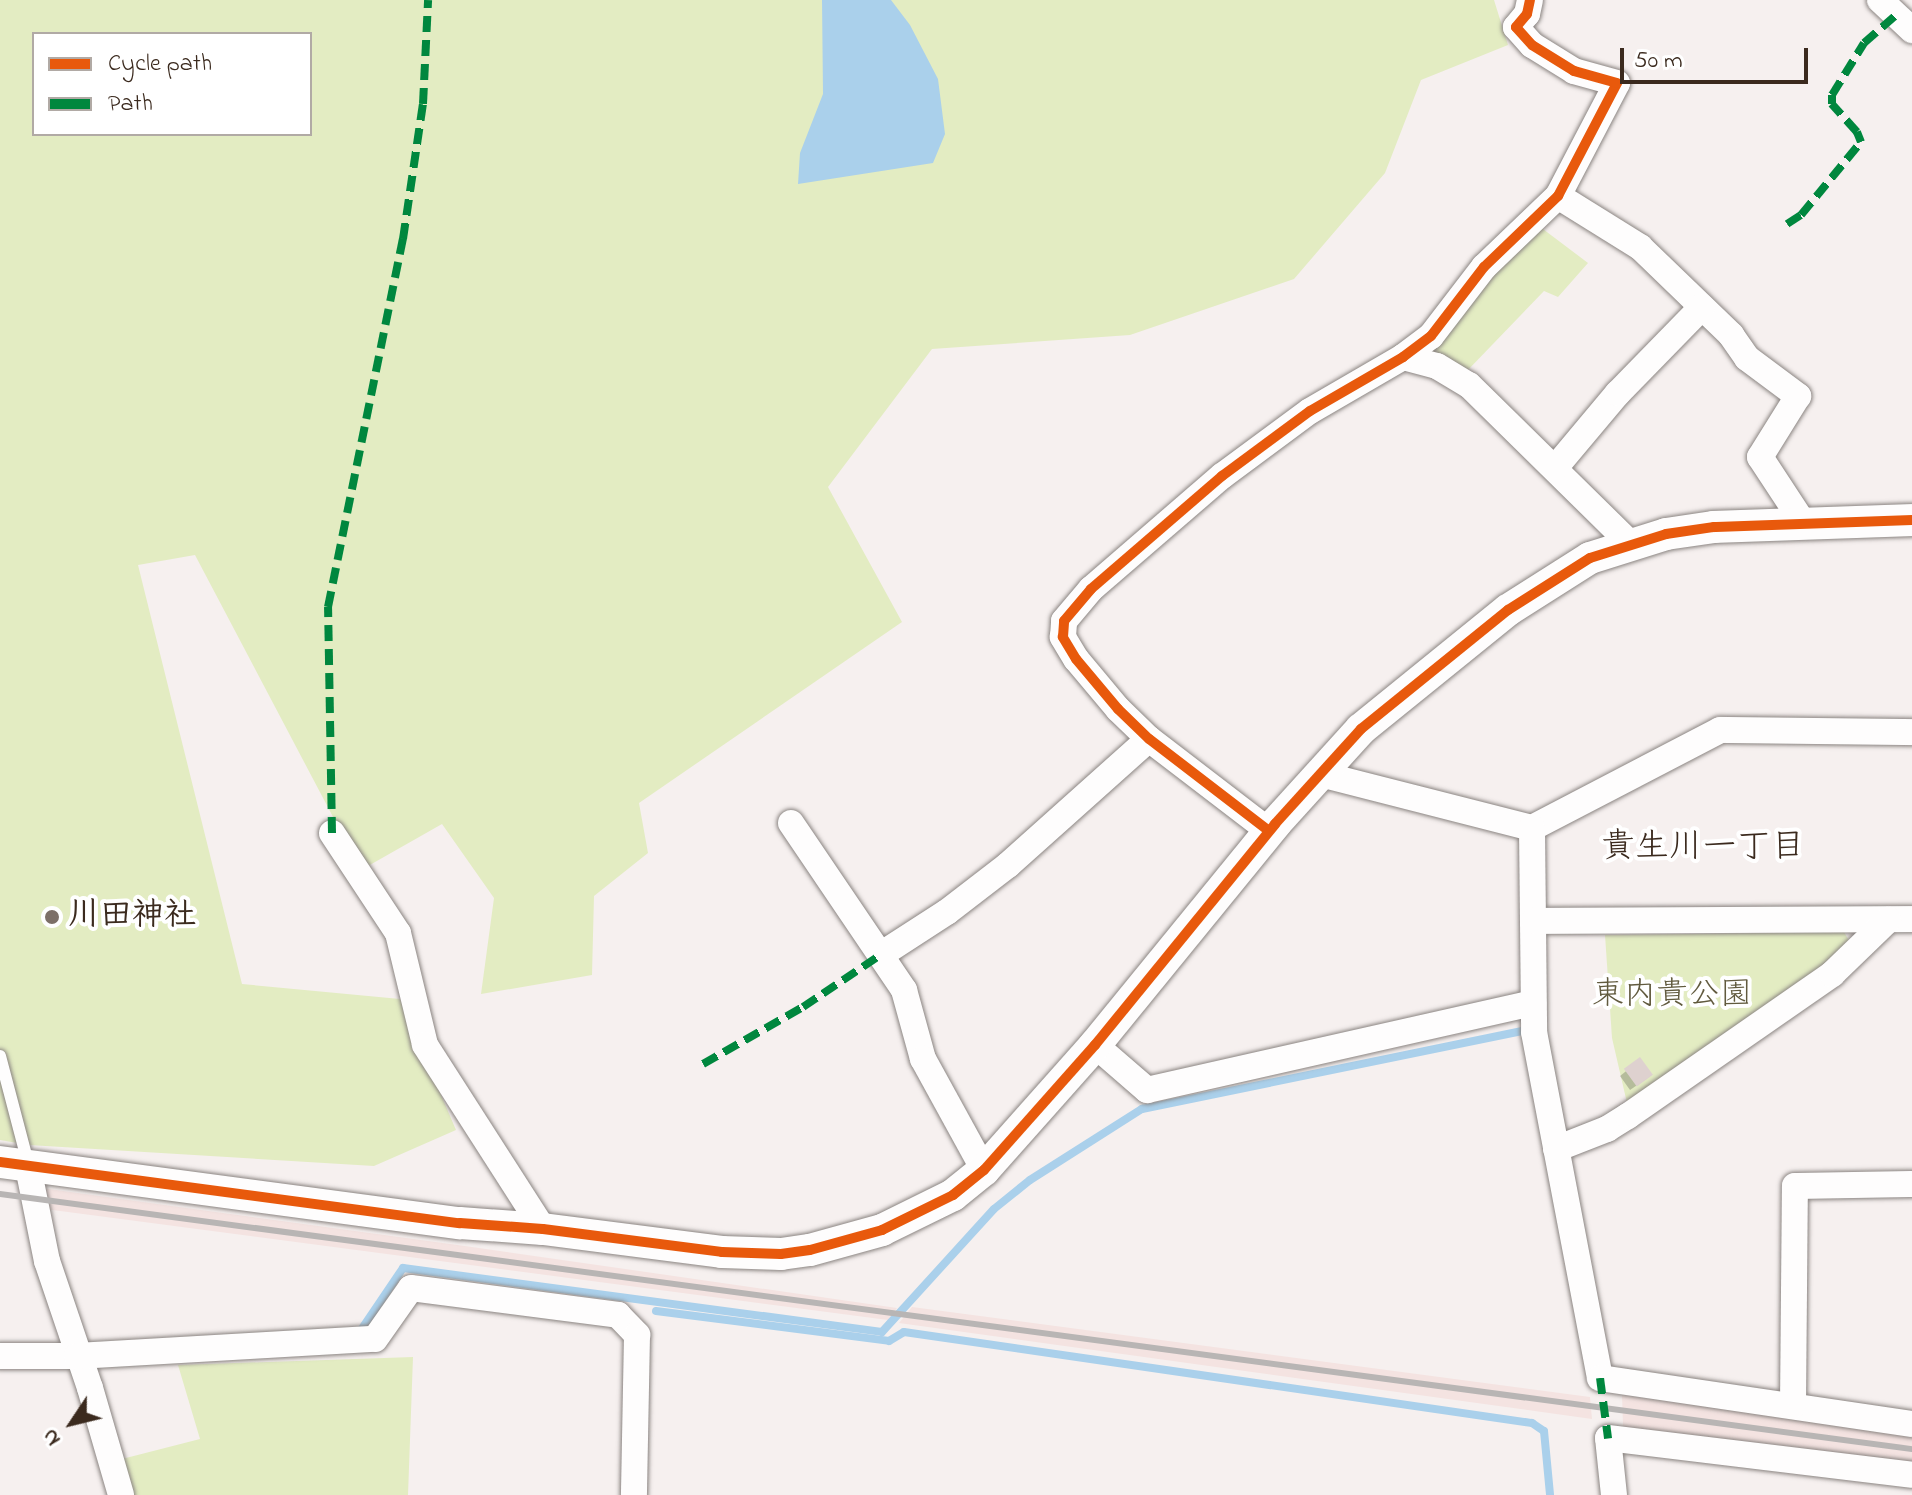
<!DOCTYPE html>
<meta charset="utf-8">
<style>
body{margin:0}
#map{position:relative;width:1912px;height:1495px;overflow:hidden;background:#f6f0ef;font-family:"Indie Flower","Klee One",sans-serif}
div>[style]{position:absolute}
.built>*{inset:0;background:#f4e3e1}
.green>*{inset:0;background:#e3ecc2}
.water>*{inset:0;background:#aad0eb}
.shadow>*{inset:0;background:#0003}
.stream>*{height:8px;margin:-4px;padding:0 4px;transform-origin:4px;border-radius:4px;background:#aad0eb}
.building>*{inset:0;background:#ded1cf;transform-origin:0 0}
.roads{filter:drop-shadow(0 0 2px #8a8481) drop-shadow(0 0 2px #8a8481)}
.service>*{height:12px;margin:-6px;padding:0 6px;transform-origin:6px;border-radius:6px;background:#fefdfd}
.minor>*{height:26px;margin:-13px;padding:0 13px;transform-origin:13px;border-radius:13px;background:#fefdfd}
.tertiary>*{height:32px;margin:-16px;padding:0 16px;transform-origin:16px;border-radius:16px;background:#fefdfd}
.rail>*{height:6px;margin:-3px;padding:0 3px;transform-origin:3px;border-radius:3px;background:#b8b5b4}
.quiet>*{height:8px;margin-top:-4px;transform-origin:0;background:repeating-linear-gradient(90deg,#00873e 0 16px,transparent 0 24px)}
.cycleway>*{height:10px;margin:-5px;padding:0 5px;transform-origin:5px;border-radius:5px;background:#e8590c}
.dots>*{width:22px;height:22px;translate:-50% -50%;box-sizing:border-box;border:4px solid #fff;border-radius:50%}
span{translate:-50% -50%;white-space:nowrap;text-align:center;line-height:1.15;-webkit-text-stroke:8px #fff;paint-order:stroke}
.poi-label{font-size:32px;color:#3b2a1e;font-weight:700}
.left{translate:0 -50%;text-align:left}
.park-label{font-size:32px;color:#615a3e}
.neighbourhood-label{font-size:34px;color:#3b2a1e}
.legend{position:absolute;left:32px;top:32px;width:280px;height:104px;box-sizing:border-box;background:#fff;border:2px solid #b1aaa5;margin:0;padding:10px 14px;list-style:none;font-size:24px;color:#3b2a1e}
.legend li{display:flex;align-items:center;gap:16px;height:40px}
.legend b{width:40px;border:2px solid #b1aaa5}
.north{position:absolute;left:32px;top:1383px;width:80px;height:80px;-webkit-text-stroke:6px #fff;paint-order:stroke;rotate:235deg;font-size:22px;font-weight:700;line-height:32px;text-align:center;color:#3b2a1e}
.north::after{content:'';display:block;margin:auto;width:28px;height:36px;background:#3b2a1e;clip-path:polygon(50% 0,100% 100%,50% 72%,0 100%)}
.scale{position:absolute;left:1620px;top:48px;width:188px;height:36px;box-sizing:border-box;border:4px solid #3b2a1e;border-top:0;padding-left:10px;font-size:24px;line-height:28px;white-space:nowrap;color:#3b2a1e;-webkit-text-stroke:6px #fff;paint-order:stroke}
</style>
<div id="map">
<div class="built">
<i style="clip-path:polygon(41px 1188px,472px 1247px,897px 1308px,888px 1320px,45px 1209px)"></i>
<i style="clip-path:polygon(912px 1307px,1590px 1397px,1592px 1419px,899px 1323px)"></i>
<i style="clip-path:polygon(1622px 1395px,1912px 1435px,1912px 1463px,1623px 1427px)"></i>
</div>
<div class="green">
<i style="clip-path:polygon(evenodd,0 0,1494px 0,1508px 45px,1421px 80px,1385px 173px,1294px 279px,1130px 335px,932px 349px,828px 487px,902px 622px,639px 803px,648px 853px,594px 896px,592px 975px,481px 994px,494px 898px,442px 824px,361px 870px,195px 555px,138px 565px,242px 984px,400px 999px,456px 1130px,374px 1166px,29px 1145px,0 1140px,0 0,34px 34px,310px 34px,310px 134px,34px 134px,34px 34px)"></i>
<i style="clip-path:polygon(1535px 223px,1588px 263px,1558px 297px,1544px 291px,1466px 372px,1423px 355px)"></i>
<i style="clip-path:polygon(1844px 932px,1850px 942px,1824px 969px,1627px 1103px,1612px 1038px,1605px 935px)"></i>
<i style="clip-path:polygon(413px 1357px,408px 1495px,132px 1495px,122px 1459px,200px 1439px,178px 1365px)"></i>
</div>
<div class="water">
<i style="clip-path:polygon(822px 0,891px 0,910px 25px,938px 79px,945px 134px,933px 163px,798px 184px,800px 153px,823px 94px)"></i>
</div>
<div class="shadow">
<i style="clip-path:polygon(1640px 1060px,1646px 1079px,1630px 1090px,1620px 1076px)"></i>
</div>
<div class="stream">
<i style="left:656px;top:1311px;width:235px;rotate:7.3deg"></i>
<i style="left:889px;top:1341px;width:17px;rotate:-31deg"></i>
<i style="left:904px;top:1332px;width:635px;rotate:8.25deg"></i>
<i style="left:1532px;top:1423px;width:14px;rotate:34deg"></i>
<i style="left:1544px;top:1431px;width:64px;rotate:84.6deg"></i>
<i style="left:361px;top:1330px;width:75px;rotate:-55.9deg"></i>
<i style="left:403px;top:1268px;width:483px;rotate:7.6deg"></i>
<i style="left:882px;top:1332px;width:166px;rotate:-47.7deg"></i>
<i style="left:994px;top:1209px;width:46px;rotate:-38.9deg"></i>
<i style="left:1030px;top:1180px;width:133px;rotate:-32.4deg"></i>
<i style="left:1142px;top:1109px;width:388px;rotate:-11.6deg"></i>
</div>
<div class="building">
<i style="left:1640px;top:1057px;width:22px;height:20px;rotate:54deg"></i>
</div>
<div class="roads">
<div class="service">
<i style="left:0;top:1056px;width:111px;rotate:75.3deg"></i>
</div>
<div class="minor">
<i style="left:1880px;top:0;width:44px;rotate:43.2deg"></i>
<i style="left:1558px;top:196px;width:97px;rotate:31.9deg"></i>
<i style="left:1640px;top:247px;width:127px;rotate:44deg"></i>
<i style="left:1731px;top:335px;width:28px;rotate:55deg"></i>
<i style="left:1747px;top:358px;width:64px;rotate:36.7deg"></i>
<i style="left:1798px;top:396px;width:72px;rotate:121.9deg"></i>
<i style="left:1760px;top:457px;width:80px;rotate:56.7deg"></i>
<i style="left:1403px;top:357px;width:35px;rotate:15deg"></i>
<i style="left:1437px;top:366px;width:37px;rotate:31deg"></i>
<i style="left:1469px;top:385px;width:226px;rotate:44.5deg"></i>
<i style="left:1555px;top:468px;width:98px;rotate:-50deg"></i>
<i style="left:1618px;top:393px;width:120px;rotate:-45.7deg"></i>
<i style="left:1320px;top:774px;width:219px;rotate:14.3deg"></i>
<i style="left:1532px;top:828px;width:212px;rotate:-27.5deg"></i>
<i style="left:1720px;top:730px;width:192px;rotate:0.6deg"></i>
<i style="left:791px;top:823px;width:202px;rotate:55.9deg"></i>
<i style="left:904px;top:990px;width:72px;rotate:74.6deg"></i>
<i style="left:923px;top:1059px;width:127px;rotate:61.2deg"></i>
<i style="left:1532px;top:828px;width:204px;rotate:89.4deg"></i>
<i style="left:1534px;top:1032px;width:352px;rotate:79.2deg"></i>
<i style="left:1600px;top:1378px;width:315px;rotate:8.4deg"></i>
<i style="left:1269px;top:831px;width:151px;rotate:-142.5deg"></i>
<i style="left:1149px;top:739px;width:43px;rotate:-135.9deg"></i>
<i style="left:1118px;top:709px;width:65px;rotate:-130deg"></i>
<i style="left:1076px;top:659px;width:26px;rotate:-121deg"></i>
<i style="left:1063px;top:637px;width:16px;rotate:-86deg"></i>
<i style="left:1064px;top:621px;width:42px;rotate:-49.8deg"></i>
<i style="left:1091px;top:589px;width:173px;rotate:-40.8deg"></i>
<i style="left:1222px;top:476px;width:109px;rotate:-36.5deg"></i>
<i style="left:1310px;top:411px;width:108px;rotate:-30.1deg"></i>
<i style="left:1403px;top:357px;width:35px;rotate:-37deg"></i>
<i style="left:1431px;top:336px;width:87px;rotate:-52.5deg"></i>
<i style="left:1484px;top:267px;width:103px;rotate:-43.8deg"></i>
<i style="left:1558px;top:196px;width:127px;rotate:-62.4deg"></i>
<i style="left:1617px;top:83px;width:45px;rotate:-164.4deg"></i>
<i style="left:1574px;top:71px;width:49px;rotate:-148.2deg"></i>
<i style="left:1532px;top:45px;width:24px;rotate:-132deg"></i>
<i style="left:1516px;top:27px;width:17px;rotate:-50deg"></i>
<i style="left:1527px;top:14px;width:14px;rotate:-78deg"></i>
<i style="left:332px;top:833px;width:120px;rotate:56.6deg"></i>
<i style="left:398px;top:933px;width:115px;rotate:76.4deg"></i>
<i style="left:425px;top:1045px;width:219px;rotate:57.3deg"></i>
<i style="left:1534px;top:921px;width:378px;rotate:-0.3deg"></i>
<i style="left:882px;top:954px;width:77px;rotate:-32.9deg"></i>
<i style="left:947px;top:912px;width:77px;rotate:-37.6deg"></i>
<i style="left:1008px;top:865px;width:189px;rotate:-41.8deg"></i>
<i style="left:1095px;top:1045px;width:69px;rotate:40.9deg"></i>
<i style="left:1147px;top:1090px;width:396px;rotate:-12.7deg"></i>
<i style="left:1556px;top:1149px;width:55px;rotate:-21.4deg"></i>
<i style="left:1607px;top:1129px;width:25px;rotate:-32deg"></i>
<i style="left:1628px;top:1116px;width:249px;rotate:-34.8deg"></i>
<i style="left:1832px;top:974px;width:78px;rotate:-44deg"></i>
<i style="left:28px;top:1167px;width:96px;rotate:78.6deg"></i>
<i style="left:47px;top:1261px;width:134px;rotate:71.3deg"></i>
<i style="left:90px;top:1388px;width:111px;rotate:73.8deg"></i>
<i style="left:0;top:1356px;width:77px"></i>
<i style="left:77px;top:1356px;width:298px;rotate:-3.3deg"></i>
<i style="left:375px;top:1339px;width:62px;rotate:-54.8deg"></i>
<i style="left:411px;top:1288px;width:209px;rotate:7.4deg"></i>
<i style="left:618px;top:1315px;width:28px;rotate:46deg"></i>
<i style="left:637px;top:1335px;width:160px;rotate:91.1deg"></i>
<i style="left:1793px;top:1405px;width:219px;rotate:-89.5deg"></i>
<i style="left:1795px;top:1186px;width:117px;rotate:-1deg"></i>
<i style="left:1614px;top:1495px;width:57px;rotate:-96deg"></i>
<i style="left:1608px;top:1438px;width:306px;rotate:6.9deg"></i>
</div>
<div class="tertiary">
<i style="left:0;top:1162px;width:464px;rotate:7.6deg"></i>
<i style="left:460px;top:1223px;width:83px;rotate:4.1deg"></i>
<i style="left:543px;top:1229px;width:180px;rotate:7.3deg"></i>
<i style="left:722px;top:1252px;width:59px;rotate:1.9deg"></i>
<i style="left:781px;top:1254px;width:29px;rotate:-8deg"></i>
<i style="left:810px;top:1250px;width:75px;rotate:-15.5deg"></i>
<i style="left:882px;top:1230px;width:79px;rotate:-26.2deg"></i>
<i style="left:953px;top:1195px;width:40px;rotate:-39deg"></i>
<i style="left:984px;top:1170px;width:167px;rotate:-48.4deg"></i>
<i style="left:1095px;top:1045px;width:285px;rotate:-50.8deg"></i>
<i style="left:1275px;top:824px;width:128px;rotate:-47.8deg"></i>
<i style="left:1361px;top:729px;width:189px;rotate:-39deg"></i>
<i style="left:1508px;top:610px;width:97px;rotate:-32.4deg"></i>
<i style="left:1590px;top:558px;width:80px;rotate:-17.5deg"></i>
<i style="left:1666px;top:534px;width:49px;rotate:-8.3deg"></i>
<i style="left:1714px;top:527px;width:198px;rotate:-2deg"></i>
</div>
</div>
<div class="rail">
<i style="left:0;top:1194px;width:1929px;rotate:7.6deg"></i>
</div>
<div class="quiet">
<i style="left:1787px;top:224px;width:17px;rotate:-33deg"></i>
<i style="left:1801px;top:215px;width:94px;rotate:-50.6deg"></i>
<i style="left:1861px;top:142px;width:11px;rotate:-112deg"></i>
<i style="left:1857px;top:132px;width:38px;rotate:-132deg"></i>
<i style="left:1832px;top:104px;width:9px;rotate:-90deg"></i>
<i style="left:1832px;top:95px;width:61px;rotate:-58.4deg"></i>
<i style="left:1864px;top:43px;width:43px;rotate:-41.2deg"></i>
<i style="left:332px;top:833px;width:226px;rotate:-91deg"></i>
<i style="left:328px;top:607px;width:376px;rotate:-78.5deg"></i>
<i style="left:403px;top:239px;width:136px;rotate:-81.6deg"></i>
<i style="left:423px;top:104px;width:104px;rotate:-87.2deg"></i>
<i style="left:703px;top:1064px;width:115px;rotate:-29.7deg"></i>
<i style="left:803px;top:1007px;width:95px;rotate:-33.9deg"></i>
<i style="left:1600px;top:1378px;width:61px;rotate:82.4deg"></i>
</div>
<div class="cycleway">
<i style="left:1269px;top:831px;width:151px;rotate:-142.5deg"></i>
<i style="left:1149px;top:739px;width:43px;rotate:-135.9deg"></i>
<i style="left:1118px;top:709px;width:65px;rotate:-130deg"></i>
<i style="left:1076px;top:659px;width:26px;rotate:-121deg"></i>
<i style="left:1063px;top:637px;width:16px;rotate:-86deg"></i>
<i style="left:1064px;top:621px;width:42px;rotate:-49.8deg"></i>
<i style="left:1091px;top:589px;width:173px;rotate:-40.8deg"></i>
<i style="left:1222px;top:476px;width:109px;rotate:-36.5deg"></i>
<i style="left:1310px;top:411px;width:108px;rotate:-30.1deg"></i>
<i style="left:1403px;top:357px;width:35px;rotate:-37deg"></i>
<i style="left:1431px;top:336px;width:87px;rotate:-52.5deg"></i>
<i style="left:1484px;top:267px;width:103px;rotate:-43.8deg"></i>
<i style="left:1558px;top:196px;width:127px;rotate:-62.4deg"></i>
<i style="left:1617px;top:83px;width:45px;rotate:-164.4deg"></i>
<i style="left:1574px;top:71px;width:49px;rotate:-148.2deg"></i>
<i style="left:1532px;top:45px;width:24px;rotate:-132deg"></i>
<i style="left:1516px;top:27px;width:17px;rotate:-50deg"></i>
<i style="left:1527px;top:14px;width:14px;rotate:-78deg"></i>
<i style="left:0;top:1162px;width:464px;rotate:7.6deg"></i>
<i style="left:460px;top:1223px;width:83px;rotate:4.1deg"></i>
<i style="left:543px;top:1229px;width:180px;rotate:7.3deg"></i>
<i style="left:722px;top:1252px;width:59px;rotate:1.9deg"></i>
<i style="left:781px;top:1254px;width:29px;rotate:-8deg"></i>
<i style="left:810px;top:1250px;width:75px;rotate:-15.5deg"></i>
<i style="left:882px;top:1230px;width:79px;rotate:-26.2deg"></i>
<i style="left:953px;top:1195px;width:40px;rotate:-39deg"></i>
<i style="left:984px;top:1170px;width:167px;rotate:-48.4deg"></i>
<i style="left:1095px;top:1045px;width:285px;rotate:-50.8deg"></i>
<i style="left:1275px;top:824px;width:128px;rotate:-47.8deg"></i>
<i style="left:1361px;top:729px;width:189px;rotate:-39deg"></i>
<i style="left:1508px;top:610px;width:97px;rotate:-32.4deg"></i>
<i style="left:1590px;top:558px;width:80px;rotate:-17.5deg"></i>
<i style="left:1666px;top:534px;width:49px;rotate:-8.3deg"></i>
<i style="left:1714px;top:527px;width:198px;rotate:-2deg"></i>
</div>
<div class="dots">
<i style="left:52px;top:917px;background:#7c6f67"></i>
</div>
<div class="poi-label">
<span class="left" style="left:68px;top:917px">川田神社</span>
</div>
<div class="park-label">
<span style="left:1672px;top:996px">東内貴公園</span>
</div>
<div class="neighbourhood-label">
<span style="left:1703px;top:849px">貴生川一丁目</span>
</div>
<ul class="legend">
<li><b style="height:10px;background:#e8590c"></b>Cycle path</li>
<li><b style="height:10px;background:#00873e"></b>Path</li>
</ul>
<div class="north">N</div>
<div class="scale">50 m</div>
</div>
